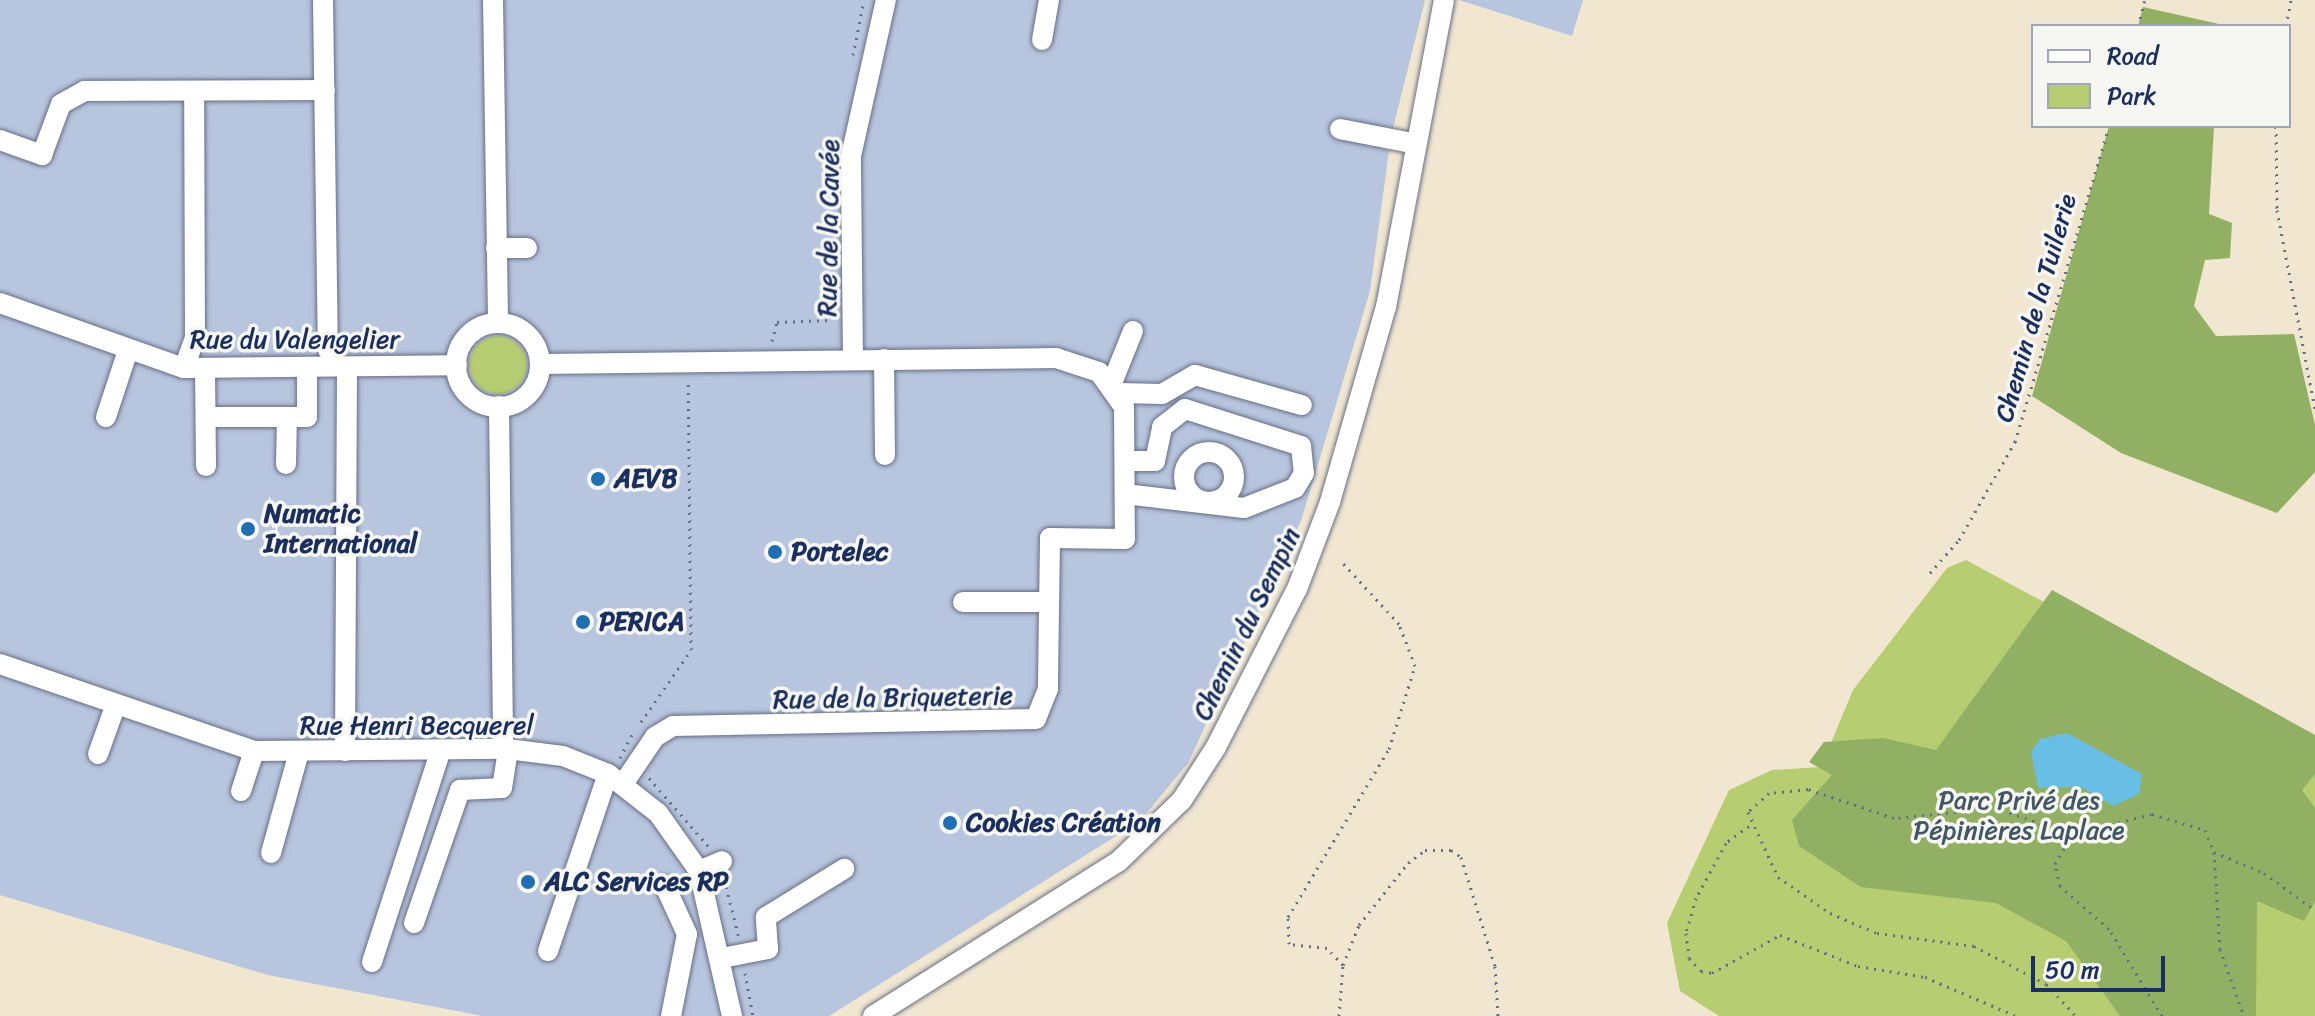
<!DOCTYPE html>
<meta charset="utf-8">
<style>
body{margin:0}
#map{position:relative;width:2315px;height:1016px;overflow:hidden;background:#f1e7d1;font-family:Sriracha,sans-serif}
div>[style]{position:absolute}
.industrial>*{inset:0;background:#b8c5de}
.green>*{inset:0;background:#b7cd72}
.round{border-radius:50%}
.forest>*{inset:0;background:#91b064}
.water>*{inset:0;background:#69bee6}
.path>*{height:3px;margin-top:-1.5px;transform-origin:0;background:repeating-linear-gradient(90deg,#666f86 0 2px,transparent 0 8px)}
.roads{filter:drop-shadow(0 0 2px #666f86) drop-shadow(0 0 2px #666f86)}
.minor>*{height:20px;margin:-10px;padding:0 10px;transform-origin:10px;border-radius:10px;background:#fff}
.minor>.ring{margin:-10px;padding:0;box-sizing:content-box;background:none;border:20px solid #fff;border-radius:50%}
.dots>*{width:22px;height:22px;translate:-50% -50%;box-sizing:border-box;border:4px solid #f6f6f2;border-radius:50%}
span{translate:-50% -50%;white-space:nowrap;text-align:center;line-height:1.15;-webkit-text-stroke:7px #f6f6f2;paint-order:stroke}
.street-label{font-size:26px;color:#1b2f5e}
.poi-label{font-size:26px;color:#1b2f5e;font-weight:700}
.left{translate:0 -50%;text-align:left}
.park-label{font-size:26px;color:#425663}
.legend{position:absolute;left:2031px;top:24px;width:260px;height:104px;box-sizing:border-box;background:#f6f6f2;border:2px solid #9ea6b7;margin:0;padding:10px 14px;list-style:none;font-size:24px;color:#1b2f5e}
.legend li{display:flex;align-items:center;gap:16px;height:40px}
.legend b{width:40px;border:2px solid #9ea6b7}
.scale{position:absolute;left:2031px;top:956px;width:134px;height:36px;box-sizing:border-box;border:4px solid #1b2f5e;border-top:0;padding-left:10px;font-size:24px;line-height:28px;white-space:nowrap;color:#1b2f5e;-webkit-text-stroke:6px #f6f6f2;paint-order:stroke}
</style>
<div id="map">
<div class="industrial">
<i style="clip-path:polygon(0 0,1425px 0,1393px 128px,1384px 127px,1380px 147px,1389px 151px,1370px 291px,1301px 521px,1188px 763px,1140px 821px,829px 1016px,483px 1016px,268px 975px,0 895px)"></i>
<i style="clip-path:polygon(1459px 0,1583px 0,1572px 36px)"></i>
</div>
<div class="green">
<i class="round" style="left:469px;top:336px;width:58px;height:58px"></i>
<i style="clip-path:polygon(1966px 560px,2315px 748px,2315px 1016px,1719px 1016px,1680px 991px,1667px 923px,1729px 790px,1772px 770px,1821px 767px,1853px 690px,1947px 568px)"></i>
</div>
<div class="forest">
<i style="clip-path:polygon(2143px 7px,2228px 26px,2138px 26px)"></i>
<i style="clip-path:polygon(2109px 126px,2214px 126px,2209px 214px,2232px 223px,2230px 258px,2205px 260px,2194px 306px,2216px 336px,2294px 334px,2315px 425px,2315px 472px,2277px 513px,2121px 453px,2032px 396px)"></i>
<i style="clip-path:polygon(2052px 590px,2315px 735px,2315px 774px,2302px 790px,2315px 808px,2315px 901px,2304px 921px,2257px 901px,2256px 1016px,2120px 1016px,2066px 941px,1996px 903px,1861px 887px,1799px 846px,1792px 820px,1832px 775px,1809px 762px,1824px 742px,1883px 738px,1936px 750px)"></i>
</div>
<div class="water">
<i style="clip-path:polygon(2067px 733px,2142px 774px,2139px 794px,2113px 806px,2081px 787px,2038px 788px,2031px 752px,2040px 739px)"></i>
</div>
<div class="path">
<i style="left:2138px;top:26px;width:27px;rotate:-75deg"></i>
<i style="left:2286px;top:26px;width:26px;rotate:-79deg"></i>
<i style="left:853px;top:55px;width:56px;rotate:-78.7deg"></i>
<i style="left:2276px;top:126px;width:84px;rotate:89.3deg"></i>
<i style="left:2277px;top:210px;width:203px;rotate:79.2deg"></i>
<i style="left:772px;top:341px;width:20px;rotate:-75deg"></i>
<i style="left:777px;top:322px;width:55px;rotate:-2.1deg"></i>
<i style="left:1930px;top:573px;width:44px;rotate:-48.7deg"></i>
<i style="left:1959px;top:540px;width:113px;rotate:-60.3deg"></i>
<i style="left:2015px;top:442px;width:330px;rotate:-73.4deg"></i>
<i style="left:641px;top:722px;width:88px;rotate:-55.2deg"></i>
<i style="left:691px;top:650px;width:268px;rotate:-90.6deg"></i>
<i style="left:620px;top:758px;width:30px;rotate:-63deg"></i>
<i style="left:649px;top:778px;width:91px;rotate:49deg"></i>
<i style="left:1749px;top:826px;width:29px;rotate:144deg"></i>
<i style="left:1726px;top:843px;width:63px;rotate:118.6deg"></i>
<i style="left:1696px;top:898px;width:36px;rotate:106deg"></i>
<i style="left:1686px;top:933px;width:25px;rotate:83deg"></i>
<i style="left:1689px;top:958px;width:18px;rotate:47deg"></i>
<i style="left:1701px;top:971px;width:11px;rotate:10deg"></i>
<i style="left:1712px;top:973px;width:78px;rotate:-29.2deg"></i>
<i style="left:1780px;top:935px;width:84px;rotate:21.7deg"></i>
<i style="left:1858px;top:966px;width:68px;rotate:9.3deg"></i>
<i style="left:1925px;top:977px;width:99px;rotate:23.2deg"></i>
<i style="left:2072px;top:834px;width:80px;rotate:-161.1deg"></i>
<i style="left:1996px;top:808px;width:102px;rotate:174.4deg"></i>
<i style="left:1894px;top:818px;width:91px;rotate:-161.4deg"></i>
<i style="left:1808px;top:789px;width:39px;rotate:174deg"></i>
<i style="left:1769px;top:793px;width:28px;rotate:138deg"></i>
<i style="left:1748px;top:812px;width:72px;rotate:65.2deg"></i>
<i style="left:1778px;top:877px;width:63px;rotate:34.7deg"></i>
<i style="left:1830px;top:913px;width:51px;rotate:23.1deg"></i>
<i style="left:1877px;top:933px;width:98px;rotate:7.6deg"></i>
<i style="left:1974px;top:946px;width:81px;rotate:27.8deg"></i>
<i style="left:2046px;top:984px;width:44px;rotate:46.8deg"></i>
<i style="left:2214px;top:852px;width:54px;rotate:22.8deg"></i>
<i style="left:2264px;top:873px;width:63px;rotate:36deg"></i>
<i style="left:724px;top:879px;width:61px;rotate:75.7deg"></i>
<i style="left:1343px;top:965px;width:43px;rotate:-68.2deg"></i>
<i style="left:1359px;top:925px;width:79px;rotate:-51.7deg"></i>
<i style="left:1408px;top:863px;width:21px;rotate:-37deg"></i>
<i style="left:1425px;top:850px;width:26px"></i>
<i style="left:1451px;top:850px;width:12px;rotate:35deg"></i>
<i style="left:1461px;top:857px;width:114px;rotate:72.7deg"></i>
<i style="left:1495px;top:966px;width:50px;rotate:86.6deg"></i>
<i style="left:745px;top:973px;width:44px;rotate:79.5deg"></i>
<i style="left:1339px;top:1016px;width:51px;rotate:-85.5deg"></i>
<i style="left:1343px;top:965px;width:23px;rotate:-133deg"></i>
<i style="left:1327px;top:948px;width:38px;rotate:-174deg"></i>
<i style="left:1289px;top:944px;width:27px;rotate:-92deg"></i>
<i style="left:1288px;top:917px;width:196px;rotate:-59deg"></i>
<i style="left:1389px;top:749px;width:87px;rotate:-72.6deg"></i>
<i style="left:1415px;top:666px;width:45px;rotate:-110.9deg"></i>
<i style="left:1399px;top:624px;width:83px;rotate:-132.6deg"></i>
<i style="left:2162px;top:1016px;width:102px;rotate:-121.3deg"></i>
<i style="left:2109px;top:929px;width:65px;rotate:-138.7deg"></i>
<i style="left:2060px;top:886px;width:23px;rotate:-103deg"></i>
<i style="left:2055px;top:864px;width:34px;rotate:-60deg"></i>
<i style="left:2072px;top:834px;width:82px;rotate:-14deg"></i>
<i style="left:2152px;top:814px;width:55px;rotate:16.8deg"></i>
<i style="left:2205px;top:830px;width:24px;rotate:68deg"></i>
<i style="left:2214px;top:852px;width:97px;rotate:86.5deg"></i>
<i style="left:2220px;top:949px;width:71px;rotate:70.3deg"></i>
</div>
<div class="roads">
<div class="minor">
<i style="left:323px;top:0;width:350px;rotate:89.2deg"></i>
<i style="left:493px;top:0;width:323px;rotate:89.1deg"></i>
<i style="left:1042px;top:40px;width:41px;rotate:-80.1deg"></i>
<i style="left:1340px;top:129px;width:73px;rotate:11deg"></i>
<i style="left:0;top:140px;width:45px;rotate:19.7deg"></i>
<i style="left:42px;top:155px;width:54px;rotate:-69.6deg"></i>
<i style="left:61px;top:104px;width:26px;rotate:-29deg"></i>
<i style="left:84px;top:91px;width:241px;rotate:-0.2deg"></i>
<i style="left:496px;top:248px;width:31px"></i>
<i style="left:0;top:303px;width:195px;rotate:19.5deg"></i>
<i style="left:184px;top:368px;width:273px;rotate:-0.6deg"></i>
<i class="ring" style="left:456px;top:323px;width:64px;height:64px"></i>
<i style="left:884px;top:359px;width:96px;rotate:89.4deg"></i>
<i style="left:853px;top:360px;width:204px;rotate:-90.6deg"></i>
<i style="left:851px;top:156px;width:160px;rotate:-77.4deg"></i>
<i style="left:540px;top:364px;width:516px;rotate:-0.67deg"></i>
<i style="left:1056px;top:358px;width:45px;rotate:18deg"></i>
<i style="left:1099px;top:372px;width:43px;rotate:54.5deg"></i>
<i style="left:1124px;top:407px;width:132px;rotate:89.6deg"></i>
<i style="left:1125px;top:539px;width:75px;rotate:-179.2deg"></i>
<i style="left:1050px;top:538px;width:151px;rotate:90.8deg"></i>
<i style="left:1048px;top:689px;width:32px;rotate:112deg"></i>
<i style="left:1036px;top:719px;width:363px;rotate:178.9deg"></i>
<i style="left:673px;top:726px;width:21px;rotate:149deg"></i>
<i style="left:655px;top:737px;width:57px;rotate:124.2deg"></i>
<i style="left:184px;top:368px;width:33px;rotate:-70deg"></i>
<i style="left:195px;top:337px;width:246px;rotate:-90.2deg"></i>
<i style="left:205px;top:369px;width:97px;rotate:89.4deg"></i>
<i style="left:1112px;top:383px;width:56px;rotate:-68deg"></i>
<i style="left:1120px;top:393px;width:42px;rotate:1.4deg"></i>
<i style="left:1162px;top:394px;width:38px;rotate:-30deg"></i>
<i style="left:1195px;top:375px;width:111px;rotate:15.7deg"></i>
<i style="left:499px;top:406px;width:343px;rotate:89.3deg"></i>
<i style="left:106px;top:417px;width:71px;rotate:-71.8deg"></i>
<i style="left:206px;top:417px;width:101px"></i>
<i style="left:307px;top:417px;width:50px;rotate:-90deg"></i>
<i class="ring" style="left:1184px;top:452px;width:30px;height:30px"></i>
<i style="left:1125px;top:461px;width:30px"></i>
<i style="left:1155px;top:461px;width:35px;rotate:-78deg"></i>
<i style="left:1162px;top:427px;width:29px;rotate:-38deg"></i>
<i style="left:1185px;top:409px;width:122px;rotate:17.7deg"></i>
<i style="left:1301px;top:446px;width:27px;rotate:84deg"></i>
<i style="left:1304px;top:473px;width:17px;rotate:121deg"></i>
<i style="left:1295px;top:488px;width:55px;rotate:158.6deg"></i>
<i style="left:1244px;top:508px;width:120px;rotate:-173.3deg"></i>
<i style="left:286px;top:464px;width:47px;rotate:-88.8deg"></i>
<i style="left:963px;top:602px;width:85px"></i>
<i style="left:0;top:664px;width:268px;rotate:18.9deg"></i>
<i style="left:254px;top:751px;width:254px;rotate:-0.5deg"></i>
<i style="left:508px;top:749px;width:55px;rotate:7.3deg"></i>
<i style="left:563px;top:756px;width:48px;rotate:21.8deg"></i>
<i style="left:608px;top:774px;width:63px;rotate:38deg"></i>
<i style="left:658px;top:813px;width:71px;rotate:54.7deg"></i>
<i style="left:699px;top:871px;width:149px;rotate:77.2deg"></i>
<i style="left:345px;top:751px;width:384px;rotate:-89.7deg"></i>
<i style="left:98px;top:754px;width:53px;rotate:-70.2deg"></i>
<i style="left:241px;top:791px;width:42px;rotate:-72deg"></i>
<i style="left:271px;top:853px;width:105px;rotate:-74.5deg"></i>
<i style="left:699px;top:871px;width:25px;rotate:-23deg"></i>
<i style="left:665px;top:886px;width:53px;rotate:65.4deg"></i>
<i style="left:687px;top:934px;width:84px;rotate:101deg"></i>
<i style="left:414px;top:923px;width:141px;rotate:-70.9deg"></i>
<i style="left:460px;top:790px;width:42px;rotate:-2.7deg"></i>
<i style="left:502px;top:788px;width:39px;rotate:-81deg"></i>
<i style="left:548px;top:951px;width:187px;rotate:-71.3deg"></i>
<i style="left:722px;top:958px;width:47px;rotate:-11.1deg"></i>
<i style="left:768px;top:949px;width:32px;rotate:-94deg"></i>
<i style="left:766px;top:917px;width:92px;rotate:-31.6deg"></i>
<i style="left:372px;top:962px;width:223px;rotate:-72deg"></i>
<i style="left:873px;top:1016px;width:289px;rotate:-32.2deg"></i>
<i style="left:1118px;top:862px;width:89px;rotate:-44.1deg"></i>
<i style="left:1182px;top:800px;width:63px;rotate:-57.3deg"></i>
<i style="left:1216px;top:747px;width:178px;rotate:-62.9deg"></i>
<i style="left:1297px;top:589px;width:93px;rotate:-69.2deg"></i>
<i style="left:1330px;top:502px;width:203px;rotate:-74deg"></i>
<i style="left:1386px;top:307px;width:312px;rotate:-79.3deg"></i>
</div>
</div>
<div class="dots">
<i style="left:598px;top:479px;background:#1f6fb2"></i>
<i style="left:248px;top:529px;background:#1f6fb2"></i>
<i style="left:775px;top:552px;background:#1f6fb2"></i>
<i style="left:583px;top:622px;background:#1f6fb2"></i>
<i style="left:950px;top:823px;background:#1f6fb2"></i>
<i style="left:528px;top:882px;background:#1f6fb2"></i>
</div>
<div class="street-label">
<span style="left:829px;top:228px;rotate:-89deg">Rue de la Cavée</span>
<span style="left:2036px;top:308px;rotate:-74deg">Chemin de la Tuilerie</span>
<span style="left:295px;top:340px">Rue du Valengelier</span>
<span style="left:1247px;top:624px;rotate:-64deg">Chemin du Sempin</span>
<span style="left:893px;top:698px;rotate:-1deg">Rue de la Briqueterie</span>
<span style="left:417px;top:726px">Rue Henri Becquerel</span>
</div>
<div class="poi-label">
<span class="left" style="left:614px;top:479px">AEVB</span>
<span class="left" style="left:264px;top:529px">Numatic<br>International</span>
<span class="left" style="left:791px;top:552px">Portelec</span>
<span class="left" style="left:599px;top:622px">PERICA</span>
<span class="left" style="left:966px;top:823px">Cookies Création</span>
<span class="left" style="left:544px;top:882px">ALC Services RP</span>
</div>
<div class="park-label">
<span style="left:2019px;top:816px">Parc Privé des<br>Pépinières Laplace</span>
</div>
<ul class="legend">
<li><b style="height:10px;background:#fff"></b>Road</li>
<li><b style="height:22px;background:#b7cd72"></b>Park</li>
</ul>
<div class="scale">50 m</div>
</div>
